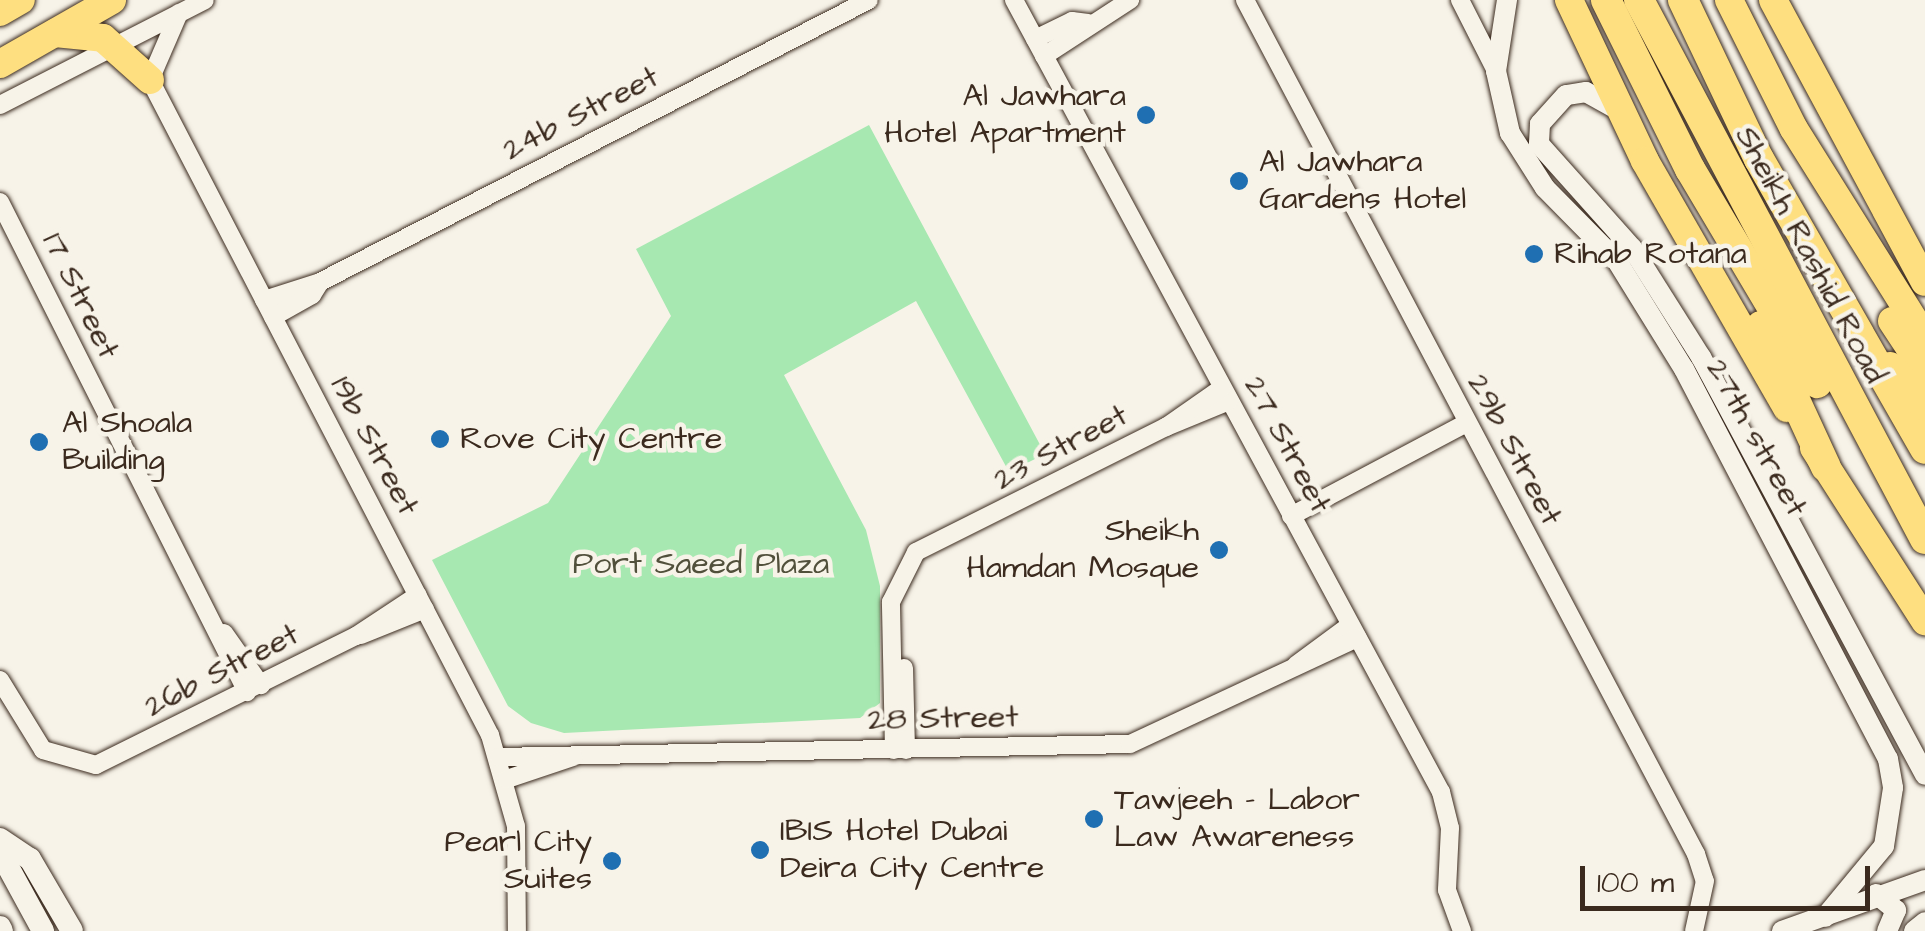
<!DOCTYPE html>
<style>
body{margin:0}
#map{position:relative;width:1925px;height:931px;overflow:hidden;background:#f7f3e8;font-family:"Architects Daughter",sans-serif}
div>[style]{position:absolute}
.green>*{inset:0;background:#a7e8b1}
.roads{filter:drop-shadow(0 0 2px #3b2a1e) drop-shadow(0 0 2px #3b2a1e)}
.minor>*{height:18px;margin:-9px;padding:0 9px;transform-origin:9px;border-radius:9px;background:#f7f3e8}
.tertiary>*{height:20px;margin:-10px;padding:0 10px;transform-origin:10px;border-radius:10px;background:#f7f3e8}
.secondary>*{height:22px;margin:-11px;padding:0 11px;transform-origin:11px;border-radius:11px;background:#f7f3e8}
.primary>*{height:28px;margin:-14px;padding:0 14px;transform-origin:14px;border-radius:14px;background:#fedf80}
.motorway>*{height:30px;margin:-15px;padding:0 15px;transform-origin:15px;border-radius:15px;background:#fedf80}
.dots>*{width:28px;height:28px;translate:-50% -50%;box-sizing:border-box;border:5px solid #f7f3e8;border-radius:50%}
span{translate:-50% -50%;white-space:nowrap;text-align:center;line-height:1.15;-webkit-text-stroke:9px #f7f3e8;paint-order:stroke}
.poi-label{font-size:32px;color:#3b2a1e}
.right{translate:-100% -50%;text-align:right}
.left{translate:0 -50%;text-align:left}
.street-label{font-size:32px;color:#3b2a1e}
.park-label{font-size:32px;color:#51503b}
.scale{position:absolute;left:1580px;top:866px;width:290px;height:45px;box-sizing:border-box;border:5px solid #3b2a1e;border-top:0;padding-left:12px;font-size:30px;line-height:35px;white-space:nowrap;color:#3b2a1e;-webkit-text-stroke:8px #f7f3e8;paint-order:stroke}
</style>
<div id="map">
<div class="green">
<i style="clip-path:polygon(869px 125px,1045px 454px,1009px 472px,916px 301px,784px 375px,866px 530px,880px 586px,880px 703px,860px 718px,564px 733px,531px 723px,508px 706px,432px 560px,548px 503px,562px 482px,671px 316px,636px 249px)"></i>
</div>
<div class="roads">
<div class="minor">
<i style="left:1014px;top:0;width:900px;rotate:61.67deg"></i>
<i style="left:1441px;top:792px;width:37px;rotate:76deg"></i>
<i style="left:1450px;top:828px;width:62px;rotate:92.8deg"></i>
<i style="left:1447px;top:890px;width:44px;rotate:69.9deg"></i>
<i style="left:1245px;top:0;width:966px;rotate:62.16deg"></i>
<i style="left:1696px;top:854px;width:28px;rotate:72deg"></i>
<i style="left:1705px;top:881px;width:51px;rotate:102.4deg"></i>
<i style="left:1460px;top:0;width:80px;rotate:63.1deg"></i>
<i style="left:179px;top:13px;width:73px;rotate:113.4deg"></i>
<i style="left:150px;top:80px;width:738px;rotate:62.57deg"></i>
<i style="left:490px;top:735px;width:95px;rotate:74.1deg"></i>
<i style="left:516px;top:826px;width:105px;rotate:89.5deg"></i>
<i style="left:1035px;top:39px;width:41px;rotate:-25.9deg"></i>
<i style="left:1072px;top:21px;width:16px;rotate:7deg"></i>
<i style="left:1044px;top:56px;width:103px;rotate:-33.1deg"></i>
<i style="left:0;top:105px;width:230px;rotate:-27.1deg"></i>
<i style="left:0;top:202px;width:549px;rotate:63.25deg"></i>
<i style="left:264px;top:300px;width:59px;rotate:-17.8deg"></i>
<i style="left:320px;top:282px;width:617px;rotate:-27.19deg"></i>
<i style="left:273px;top:317px;width:45px;rotate:-29.4deg"></i>
<i style="left:312px;top:295px;width:15px;rotate:-58deg"></i>
<i style="left:1166px;top:427px;width:68px;rotate:-22.4deg"></i>
<i style="left:1291px;top:516px;width:197px;rotate:-27.9deg"></i>
<i style="left:224px;top:633px;width:64px;rotate:54.6deg"></i>
<i style="left:361px;top:635px;width:69px;rotate:-22.1deg"></i>
<i style="left:1296px;top:665px;width:67px;rotate:-36.5deg"></i>
<i style="left:904px;top:668px;width:82px;rotate:88.6deg"></i>
<i style="left:0;top:680px;width:82px;rotate:58.4deg"></i>
<i style="left:43px;top:750px;width:55px;rotate:15.8deg"></i>
<i style="left:96px;top:765px;width:290px;rotate:-26.4deg"></i>
<i style="left:356px;top:636px;width:74px;rotate:-33.5deg"></i>
<i style="left:894px;top:750px;width:148px;rotate:-91.2deg"></i>
<i style="left:891px;top:602px;width:56px;rotate:-63.4deg"></i>
<i style="left:916px;top:552px;width:280px;rotate:-26.6deg"></i>
<i style="left:1166px;top:427px;width:68px;rotate:-34.9deg"></i>
<i style="left:499px;top:757px;width:631px;rotate:-1.18deg"></i>
<i style="left:1130px;top:744px;width:251px;rotate:-25deg"></i>
<i style="left:507px;top:779px;width:70px;rotate:-18.4deg"></i>
</div>
<div class="tertiary">
<i style="left:1507px;top:0;width:72px;rotate:98.8deg"></i>
<i style="left:1496px;top:71px;width:64px;rotate:77.3deg"></i>
<i style="left:1510px;top:133px;width:65px;rotate:57.5deg"></i>
<i style="left:1545px;top:188px;width:103px;rotate:45.4deg"></i>
<i style="left:1617px;top:261px;width:127px;rotate:58.2deg"></i>
<i style="left:1684px;top:369px;width:440px;rotate:62.4deg"></i>
<i style="left:1888px;top:759px;width:29px;rotate:80deg"></i>
<i style="left:1893px;top:788px;width:59px;rotate:98.8deg"></i>
<i style="left:1884px;top:846px;width:92px;rotate:129.7deg"></i>
<i style="left:1620px;top:111px;width:39px;rotate:-151deg"></i>
<i style="left:1586px;top:92px;width:20px;rotate:171deg"></i>
<i style="left:1566px;top:95px;width:39px;rotate:132deg"></i>
<i style="left:1540px;top:124px;width:20px;rotate:93deg"></i>
<i style="left:1539px;top:144px;width:140px;rotate:48.2deg"></i>
<i style="left:1632px;top:248px;width:129px;rotate:57.7deg"></i>
<i style="left:1701px;top:357px;width:474px;rotate:61.8deg"></i>
<i style="left:1876px;top:894px;width:26px;rotate:39deg"></i>
<i style="left:1896px;top:910px;width:23px;rotate:113deg"></i>
<i style="left:1782px;top:931px;width:152px;rotate:-19.6deg"></i>
<i style="left:1914px;top:931px;width:14px;rotate:-39deg"></i>
</div>
<div class="secondary">
<i style="left:0;top:839px;width:36px;rotate:34deg"></i>
<i style="left:30px;top:859px;width:83px;rotate:59.7deg"></i>
<i style="left:0;top:852px;width:90px;rotate:61.4deg"></i>
<i style="left:0;top:927px;width:4px;rotate:63deg"></i>
</div>
<div class="primary">
<i style="left:1569px;top:0;width:178px;rotate:64.7deg"></i>
<i style="left:1645px;top:161px;width:285px;rotate:60.1deg"></i>
<i style="left:1729px;top:0;width:144px;rotate:63.3deg"></i>
<i style="left:1794px;top:129px;width:247px;rotate:57.9deg"></i>
<i style="left:1773px;top:0;width:320px;rotate:61.7deg"></i>
<i style="left:0;top:12px;width:24px;rotate:-30deg"></i>
<i style="left:55px;top:33px;width:48px;rotate:5.9deg"></i>
<i style="left:103px;top:38px;width:63px;rotate:41.8deg"></i>
<i style="left:0;top:64px;width:129px;rotate:-29.7deg"></i>
<i style="left:1892px;top:321px;width:60px;rotate:56.6deg"></i>
<i style="left:1814px;top:448px;width:206px;rotate:57.3deg"></i>
</div>
<div class="motorway">
<i style="left:1606px;top:0;width:189px;rotate:63.6deg"></i>
<i style="left:1690px;top:169px;width:249px;rotate:59.3deg"></i>
<i style="left:1639px;top:0;width:610px;rotate:62.05deg"></i>
<i style="left:1683px;top:0;width:176px;rotate:64.5deg"></i>
<i style="left:1759px;top:159px;width:334px;rotate:60.2deg"></i>
<i style="left:1761px;top:326px;width:155px;rotate:65.3deg"></i>
<i style="left:1890px;top:367px;width:52px;rotate:48.1deg"></i>
</div>
</div>
<div class="dots">
<i style="left:1146px;top:115px;background:#1f6fb2"></i>
<i style="left:1239px;top:181px;background:#1f6fb2"></i>
<i style="left:1534px;top:254px;background:#1f6fb2"></i>
<i style="left:440px;top:439px;background:#1f6fb2"></i>
<i style="left:39px;top:442px;background:#1f6fb2"></i>
<i style="left:1219px;top:550px;background:#1f6fb2"></i>
<i style="left:1094px;top:819px;background:#1f6fb2"></i>
<i style="left:760px;top:850px;background:#1f6fb2"></i>
<i style="left:612px;top:861px;background:#1f6fb2"></i>
</div>
<div class="poi-label">
<span class="right" style="left:1126px;top:115px">Al Jawhara<br>Hotel Apartment</span>
<span class="left" style="left:1259px;top:181px">Al Jawhara<br>Gardens Hotel</span>
<span class="left" style="left:1554px;top:254px">Rihab Rotana</span>
<span class="left" style="left:62px;top:442px">Al Shoala<br>Building</span>
<span class="left" style="left:460px;top:439px">Rove City Centre</span>
<span class="right" style="left:1199px;top:550px">Sheikh<br>Hamdan Mosque</span>
<span class="left" style="left:1114px;top:819px">Tawjeeh - Labor<br>Law Awareness</span>
<span class="left" style="left:780px;top:850px">IBIS Hotel Dubai<br>Deira City Centre</span>
<span class="right" style="left:592px;top:861px">Pearl City<br>Suites</span>
</div>
<div class="street-label">
<span style="left:581px;top:114px;rotate:-27deg">24b Street</span>
<span style="left:1810px;top:255px;rotate:62deg">Sheikh Rashid Road</span>
<span style="left:80px;top:296px;rotate:64deg">17 Street</span>
<span style="left:1756px;top:438px;rotate:61deg">27th street</span>
<span style="left:1287px;top:445px;rotate:62deg">27 Street</span>
<span style="left:374px;top:446px;rotate:62deg">19b Street</span>
<span style="left:1061px;top:448px;rotate:-28deg">23 Street</span>
<span style="left:1514px;top:450px;rotate:62deg">29b Street</span>
<span style="left:222px;top:671px;rotate:-27deg">26b Street</span>
<span style="left:943px;top:719px;rotate:-1deg">28 Street</span>
</div>
<div class="park-label">
<span style="left:701px;top:564px">Port Saeed Plaza</span>
</div>
<div class="scale">100 m</div>
</div>
